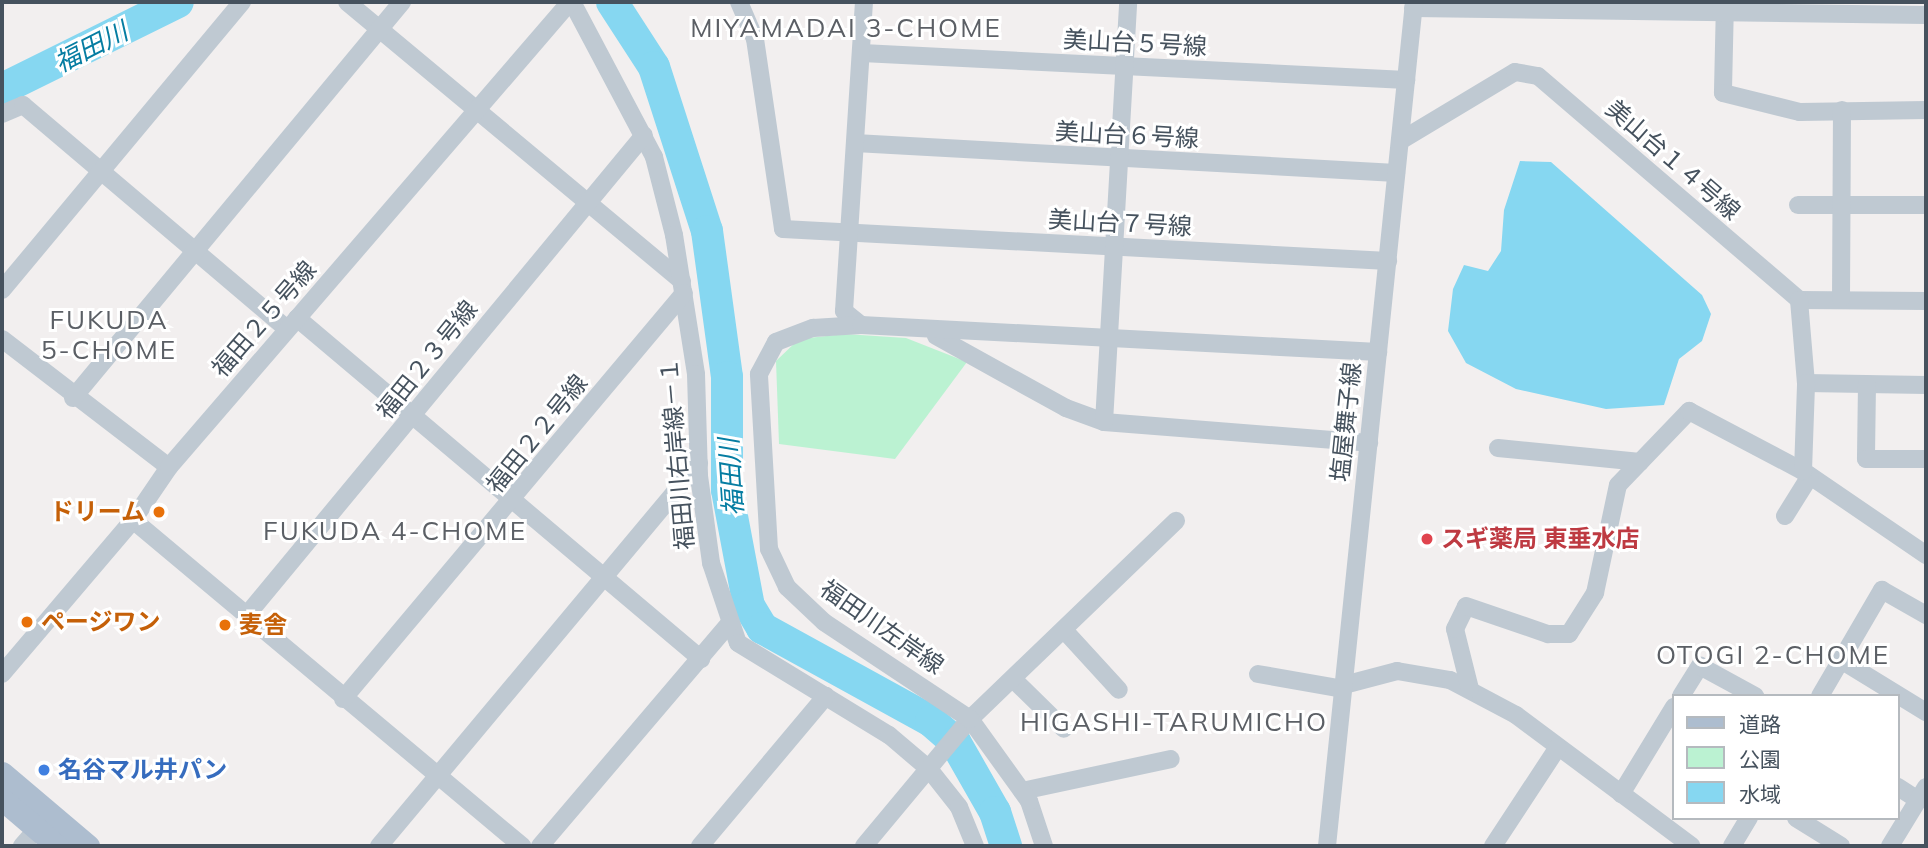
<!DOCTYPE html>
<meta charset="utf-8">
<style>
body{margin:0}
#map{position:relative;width:1928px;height:848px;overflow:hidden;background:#f2efef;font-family:Mulish,"Noto Sans JP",sans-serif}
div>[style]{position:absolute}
.green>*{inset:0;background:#bbf2d2}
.water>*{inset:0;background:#86d7f1}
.river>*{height:32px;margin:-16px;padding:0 16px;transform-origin:16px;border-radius:16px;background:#86d7f1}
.minor>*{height:18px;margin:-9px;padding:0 9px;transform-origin:9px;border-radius:9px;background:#bfc9d2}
.major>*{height:23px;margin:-11.5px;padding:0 11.5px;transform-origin:11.5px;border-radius:11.5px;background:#adbdcf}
.dots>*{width:19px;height:19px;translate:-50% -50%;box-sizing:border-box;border:4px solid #fff;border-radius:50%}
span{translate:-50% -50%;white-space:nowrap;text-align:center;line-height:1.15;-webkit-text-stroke:6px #fff;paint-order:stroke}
.street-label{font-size:24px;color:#46525e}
.food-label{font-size:24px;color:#c56008;font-weight:700}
.right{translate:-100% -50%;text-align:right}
.left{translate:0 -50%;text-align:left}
.health-label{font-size:24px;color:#be3a42;font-weight:700}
.shop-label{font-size:24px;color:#366cbe;font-weight:700}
.neighbourhood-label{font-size:26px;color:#5b5f65;letter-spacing:2px}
.water-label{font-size:26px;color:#057da2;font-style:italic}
.frame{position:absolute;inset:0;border:4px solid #46525e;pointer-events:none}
.legend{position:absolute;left:1672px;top:694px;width:228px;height:126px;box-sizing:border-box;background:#fff;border:2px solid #b5babf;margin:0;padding:9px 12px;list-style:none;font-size:21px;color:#46525e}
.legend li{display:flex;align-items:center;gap:14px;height:35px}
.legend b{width:35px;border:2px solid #b5babf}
</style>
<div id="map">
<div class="green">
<i style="clip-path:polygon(845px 334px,906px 338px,967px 362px,895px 459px,779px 444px,776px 361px,799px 339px)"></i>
</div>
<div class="water">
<i style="clip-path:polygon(1520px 161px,1551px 162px,1702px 295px,1711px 314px,1702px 341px,1679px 359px,1664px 405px,1606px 409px,1516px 389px,1466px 363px,1448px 331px,1453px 289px,1464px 265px,1488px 271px,1501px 251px,1504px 210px)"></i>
</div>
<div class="river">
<i style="left:612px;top:2px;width:77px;rotate:57.1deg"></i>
<i style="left:654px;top:67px;width:172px;rotate:72.1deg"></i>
<i style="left:707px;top:231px;width:147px;rotate:82.2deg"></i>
<i style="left:727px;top:377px;width:113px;rotate:90deg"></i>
<i style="left:727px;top:490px;width:118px;rotate:79.3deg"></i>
<i style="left:749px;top:606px;width:26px;rotate:59deg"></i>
<i style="left:762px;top:628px;width:193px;rotate:28.8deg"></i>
<i style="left:931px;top:721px;width:32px;rotate:41deg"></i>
<i style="left:955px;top:742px;width:81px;rotate:60.3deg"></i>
<i style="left:995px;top:812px;width:36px;rotate:72deg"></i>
<i style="left:2px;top:89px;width:196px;rotate:-26.3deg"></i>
</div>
<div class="minor">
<i style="left:347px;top:2px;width:436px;rotate:39.8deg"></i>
<i style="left:572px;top:2px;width:175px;rotate:62.1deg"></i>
<i style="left:654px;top:157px;width:81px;rotate:75.6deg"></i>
<i style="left:674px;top:235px;width:141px;rotate:81deg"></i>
<i style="left:696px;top:374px;width:102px;rotate:88.3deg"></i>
<i style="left:699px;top:476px;width:88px;rotate:82.1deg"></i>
<i style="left:711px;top:563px;width:84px;rotate:71.4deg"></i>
<i style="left:738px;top:643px;width:177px;rotate:31.4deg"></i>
<i style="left:889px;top:735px;width:52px;rotate:40.4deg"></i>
<i style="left:929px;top:769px;width:48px;rotate:51.7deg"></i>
<i style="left:959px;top:807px;width:42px;rotate:67.7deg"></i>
<i style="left:739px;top:2px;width:40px;rotate:66.6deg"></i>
<i style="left:755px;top:39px;width:192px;rotate:81.6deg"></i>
<i style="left:783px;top:229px;width:606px;rotate:3.03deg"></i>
<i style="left:1725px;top:2px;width:91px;rotate:91.3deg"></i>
<i style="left:1723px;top:93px;width:79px;rotate:13.9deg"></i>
<i style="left:1800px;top:112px;width:126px;rotate:-0.9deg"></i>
<i style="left:1413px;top:8px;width:513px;rotate:0.78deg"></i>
<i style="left:862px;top:53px;width:545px;rotate:2.84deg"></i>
<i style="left:2px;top:114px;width:23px;rotate:-23deg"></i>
<i style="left:23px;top:105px;width:346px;rotate:40.3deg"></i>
<i style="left:1400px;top:141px;width:134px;rotate:-31deg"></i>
<i style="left:1515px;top:72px;width:23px;rotate:10deg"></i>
<i style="left:1538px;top:76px;width:344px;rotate:40.6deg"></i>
<i style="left:1799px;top:300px;width:127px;rotate:0.5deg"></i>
<i style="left:855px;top:143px;width:542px;rotate:3.17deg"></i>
<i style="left:1798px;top:205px;width:128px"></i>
<i style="left:2px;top:290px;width:375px;rotate:-50.2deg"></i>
<i style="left:1841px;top:299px;width:189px;rotate:-89.7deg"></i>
<i style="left:1799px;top:300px;width:83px;rotate:85.2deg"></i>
<i style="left:1806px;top:383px;width:120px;rotate:1deg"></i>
<i style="left:297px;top:318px;width:529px;rotate:40.17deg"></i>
<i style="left:861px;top:325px;width:22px;rotate:-141deg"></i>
<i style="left:844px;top:311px;width:310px;rotate:-86.3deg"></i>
<i style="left:936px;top:336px;width:149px;rotate:29deg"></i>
<i style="left:1066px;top:408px;width:40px;rotate:20.2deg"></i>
<i style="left:1104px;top:422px;width:266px;rotate:4.5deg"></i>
<i style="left:2px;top:339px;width:210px;rotate:37.5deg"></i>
<i style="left:1867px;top:384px;width:75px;rotate:90.8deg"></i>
<i style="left:1866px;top:459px;width:60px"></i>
<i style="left:73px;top:398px;width:515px;rotate:-50.28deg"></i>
<i style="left:1104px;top:422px;width:421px;rotate:-86.7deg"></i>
<i style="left:1498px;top:448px;width:143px;rotate:5.6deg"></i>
<i style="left:1803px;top:471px;width:149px;rotate:34.3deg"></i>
<i style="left:1785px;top:516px;width:47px;rotate:-58deg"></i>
<i style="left:133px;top:520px;width:508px;rotate:39.96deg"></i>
<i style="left:246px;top:616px;width:624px;rotate:-50.39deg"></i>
<i style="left:1064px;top:630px;width:81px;rotate:47.5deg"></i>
<i style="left:1841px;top:660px;width:100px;rotate:31.5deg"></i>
<i style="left:2px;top:674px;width:202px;rotate:-49.6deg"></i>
<i style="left:133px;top:520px;width:64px;rotate:-55.8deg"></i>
<i style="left:169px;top:467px;width:614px;rotate:-49.23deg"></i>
<i style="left:1258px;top:674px;width:86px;rotate:10deg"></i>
<i style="left:1013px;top:679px;width:71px;rotate:44.4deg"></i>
<i style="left:1344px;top:685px;width:55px;rotate:-14.8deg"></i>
<i style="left:1397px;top:671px;width:54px;rotate:9.6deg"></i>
<i style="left:1450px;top:680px;width:75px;rotate:27.9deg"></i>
<i style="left:1516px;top:715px;width:219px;rotate:36.7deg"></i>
<i style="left:1470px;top:689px;width:62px;rotate:-104deg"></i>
<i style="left:1455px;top:629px;width:25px;rotate:-64deg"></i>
<i style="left:1466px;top:606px;width:87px;rotate:18.9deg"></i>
<i style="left:1548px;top:634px;width:21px"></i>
<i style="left:1569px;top:634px;width:49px;rotate:-57.6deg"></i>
<i style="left:1595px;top:593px;width:110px;rotate:-78deg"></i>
<i style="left:1618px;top:485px;width:103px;rotate:-46.2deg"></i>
<i style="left:1689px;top:411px;width:129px;rotate:27.8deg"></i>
<i style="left:1803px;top:471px;width:88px;rotate:-88deg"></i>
<i style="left:1681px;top:696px;width:36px;rotate:-58deg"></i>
<i style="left:1700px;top:666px;width:63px;rotate:28.6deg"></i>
<i style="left:1820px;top:696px;width:123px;rotate:-59.7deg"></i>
<i style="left:1882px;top:590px;width:51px;rotate:29.6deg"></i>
<i style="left:343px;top:699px;width:530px;rotate:-49.97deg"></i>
<i style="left:1898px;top:787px;width:24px;rotate:33deg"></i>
<i style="left:1022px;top:791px;width:152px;rotate:-12.1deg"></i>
<i style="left:1621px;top:794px;width:102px;rotate:-58.7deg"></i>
<i style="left:1796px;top:818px;width:53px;rotate:31.9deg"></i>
<i style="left:22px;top:846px;width:23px;rotate:-49deg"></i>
<i style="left:379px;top:846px;width:499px;rotate:-50.1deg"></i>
<i style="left:540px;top:846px;width:292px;rotate:-49.6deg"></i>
<i style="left:700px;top:846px;width:196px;rotate:-50deg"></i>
<i style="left:864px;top:846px;width:165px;rotate:-50.2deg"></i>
<i style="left:970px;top:719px;width:286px;rotate:-43.9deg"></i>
<i style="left:1044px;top:846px;width:47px;rotate:-108.4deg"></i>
<i style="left:1029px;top:801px;width:101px;rotate:-125.7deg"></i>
<i style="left:970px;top:719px;width:175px;rotate:-146.4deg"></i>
<i style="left:824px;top:622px;width:51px;rotate:-136.6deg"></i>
<i style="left:787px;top:587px;width:42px;rotate:-115.3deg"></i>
<i style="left:769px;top:549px;width:175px;rotate:-93.3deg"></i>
<i style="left:759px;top:374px;width:36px;rotate:-62deg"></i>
<i style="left:776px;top:342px;width:40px;rotate:-21deg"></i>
<i style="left:813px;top:328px;width:48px;rotate:-3.6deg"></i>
<i style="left:861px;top:325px;width:518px;rotate:2.99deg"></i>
<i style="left:1327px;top:846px;width:848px;rotate:-84.11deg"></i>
<i style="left:1493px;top:846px;width:118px;rotate:-56.7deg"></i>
<i style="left:1732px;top:846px;width:33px;rotate:-59deg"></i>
<i style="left:1890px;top:846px;width:69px;rotate:-58.6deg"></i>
</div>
<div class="major">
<i style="left:2px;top:773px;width:113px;rotate:40.3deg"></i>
<i style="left:2px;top:799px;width:72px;rotate:40.5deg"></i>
</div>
<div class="dots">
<i style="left:159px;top:512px;background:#e8710a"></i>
<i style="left:1427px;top:539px;background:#e0444e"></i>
<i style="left:27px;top:622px;background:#e8710a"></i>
<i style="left:225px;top:625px;background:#e8710a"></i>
<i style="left:44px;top:770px;background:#3f7fe0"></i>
</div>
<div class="street-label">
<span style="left:1135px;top:43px;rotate:3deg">美山台５号線</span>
<span style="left:1127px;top:135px;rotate:3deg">美山台６号線</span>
<span style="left:1673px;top:160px;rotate:41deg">美山台１４号線</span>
<span style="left:1120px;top:223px;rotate:3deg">美山台７号線</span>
<span style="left:264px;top:319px;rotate:-49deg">福田２５号線</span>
<span style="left:427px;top:360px;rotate:-51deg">福田２３号線</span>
<span style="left:1346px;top:422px;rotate:-84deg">塩屋舞子線</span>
<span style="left:537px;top:434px;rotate:-51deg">福田２２号線</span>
<span style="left:677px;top:454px;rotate:-95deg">福田川右岸線－１</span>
<span style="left:882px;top:627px;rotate:35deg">福田川左岸線</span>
</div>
<div class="food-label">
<span class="right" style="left:145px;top:512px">ドリーム</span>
<span class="left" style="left:41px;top:622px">ページワン</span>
<span class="left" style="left:239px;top:625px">麦舎</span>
</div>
<div class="health-label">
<span class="left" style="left:1441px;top:539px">スギ薬局 東垂水店</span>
</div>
<div class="shop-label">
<span class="left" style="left:58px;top:770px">名谷マル井パン</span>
</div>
<div class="neighbourhood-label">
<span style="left:846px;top:28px">MIYAMADAI 3-CHOME</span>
<span style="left:109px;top:335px">FUKUDA<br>5-CHOME</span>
<span style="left:395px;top:531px">FUKUDA 4-CHOME</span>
<span style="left:1773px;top:655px">OTOGI 2-CHOME</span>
<span style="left:1174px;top:722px">HIGASHI-TARUMICHO</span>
</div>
<div class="water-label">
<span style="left:91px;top:47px;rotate:-27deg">福田川</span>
<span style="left:731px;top:477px;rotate:-94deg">福田川</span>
</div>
<div class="frame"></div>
<ul class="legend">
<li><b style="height:9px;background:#adbdcf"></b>道路</li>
<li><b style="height:19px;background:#bbf2d2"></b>公園</li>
<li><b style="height:19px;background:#86d7f1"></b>水域</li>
</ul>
</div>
